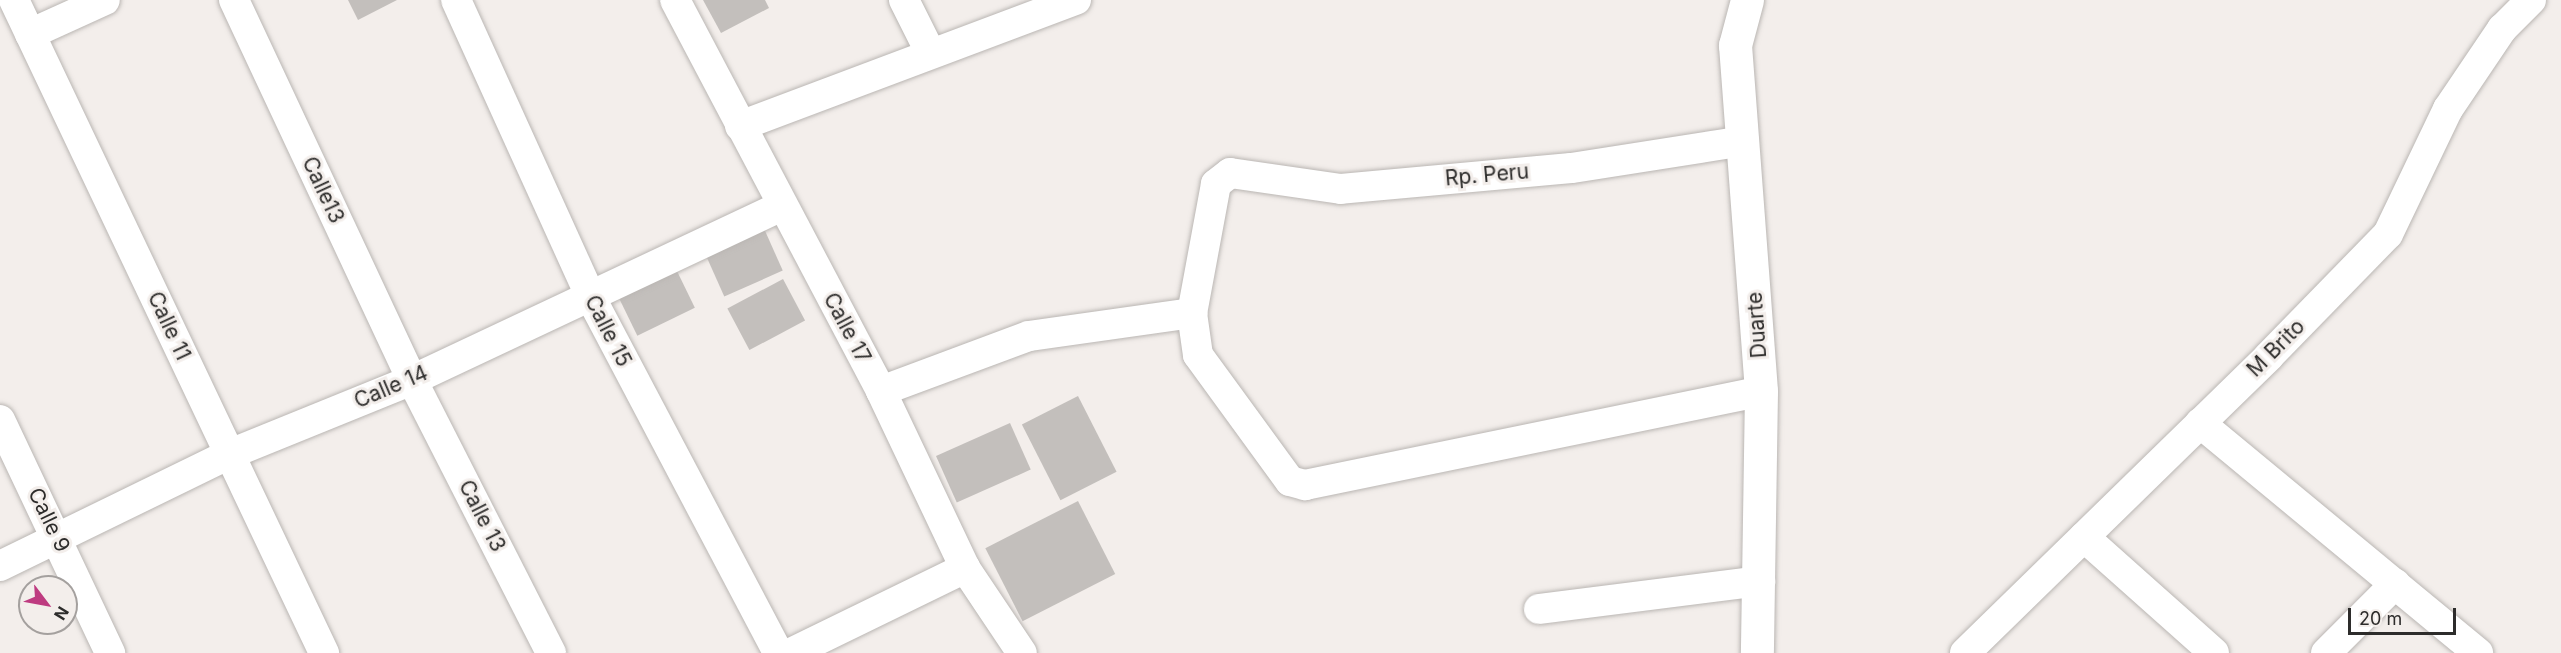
<!DOCTYPE html>
<style>
body{margin:0}
#map{position:relative;width:2561px;height:653px;overflow:hidden;background:#f3eeeb;font-family:Inter,sans-serif}
div>[style]{position:absolute}
.building>*{inset:0;background:#c3bfbc;transform-origin:0 0}
.roads{filter:drop-shadow(0 0 2px #bab6b3) drop-shadow(0 0 2px #bab6b3)}
.minor>*{height:30px;margin:-15px;padding:0 15px;transform-origin:15px;border-radius:15px;background:#fff}
.tertiary>*{height:33px;margin:-16.5px;padding:0 16.5px;transform-origin:16.5px;border-radius:16.5px;background:#fff}
span{translate:-50% -50%;white-space:nowrap;text-align:center;line-height:1.15;-webkit-text-stroke:6px #f3eeeb;paint-order:stroke}
.street-label{font-size:21px;color:#2d2c2b}
.north{position:absolute;left:18px;top:575px;width:60px;height:60px;box-sizing:border-box;background:#f3eeeb;border:2px solid #a4a09e;border-radius:50%;rotate:122deg;font-size:16px;font-weight:700;line-height:24px;text-align:center;color:#2d2c2b}
.north::after{content:'';display:block;margin:auto;width:21px;height:27px;background:#be3b80;clip-path:polygon(50% 0,100% 100%,50% 72%,0 100%)}
.scale{position:absolute;left:2348px;top:608px;width:108px;height:27px;box-sizing:border-box;border:3px solid #2d2c2b;border-top:0;padding-left:8px;font-size:18px;line-height:21px;white-space:nowrap;color:#2d2c2b;-webkit-text-stroke:4px #f3eeeb;paint-order:stroke}
</style>
<div id="map">
<div class="building">
<i style="clip-path:polygon(348px 0,397px 0,358px 20px)"></i>
<i style="clip-path:polygon(703px 0,765px 0,769px 8px,721px 33px)"></i>
<i style="left:762px;top:224px;width:51px;height:64px;rotate:66deg"></i>
<i style="left:676px;top:269px;width:43px;height:64px;rotate:64deg"></i>
<i style="left:783px;top:279px;width:47px;height:63px;rotate:62deg"></i>
<i style="left:1078px;top:396px;width:85px;height:63px;rotate:63deg"></i>
<i style="left:1010px;top:423px;width:51px;height:81px;rotate:66deg"></i>
<i style="left:1078px;top:501px;width:82px;height:104px;rotate:63deg"></i>
</div>
<div class="roads">
<div class="minor">
<i style="left:14px;top:0;width:723px;rotate:64.6deg"></i>
<i style="left:234px;top:0;width:420px;rotate:64.9deg"></i>
<i style="left:412px;top:380px;width:306px;rotate:63deg"></i>
<i style="left:456px;top:0;width:325px;rotate:65.6deg"></i>
<i style="left:590px;top:296px;width:403px;rotate:62.2deg"></i>
<i style="left:675px;top:0;width:442px;rotate:62.2deg"></i>
<i style="left:881px;top:391px;width:196px;rotate:64.6deg"></i>
<i style="left:965px;top:568px;width:102px;rotate:56.2deg"></i>
<i style="left:904px;top:0;width:58px;rotate:63.4deg"></i>
<i style="left:30px;top:34px;width:82px;rotate:-24.4deg"></i>
<i style="left:740px;top:126px;width:359px;rotate:-20.6deg"></i>
<i style="left:1744px;top:141px;width:175px;rotate:171.1deg"></i>
<i style="left:1571px;top:168px;width:231px;rotate:174.8deg"></i>
<i style="left:1341px;top:189px;width:112px;rotate:-171.8deg"></i>
<i style="left:1230px;top:173px;width:18px;rotate:142deg"></i>
<i style="left:1216px;top:184px;width:131px;rotate:100.5deg"></i>
<i style="left:1192px;top:313px;width:42px;rotate:81.9deg"></i>
<i style="left:1198px;top:355px;width:156px;rotate:53.9deg"></i>
<i style="left:1290px;top:481px;width:16px;rotate:15deg"></i>
<i style="left:1305px;top:485px;width:466px;rotate:-11.6deg"></i>
<i style="left:881px;top:391px;width:158px;rotate:-20.4deg"></i>
<i style="left:1029px;top:336px;width:165px;rotate:-8deg"></i>
<i style="left:0;top:420px;width:258px;rotate:64.7deg"></i>
<i style="left:2200px;top:423px;width:361px;rotate:39.6deg"></i>
<i style="left:2084px;top:537px;width:174px;rotate:41.7deg"></i>
<i style="left:0;top:566px;width:256px;rotate:-26deg"></i>
<i style="left:230px;top:454px;width:196px;rotate:-22.1deg"></i>
<i style="left:412px;top:380px;width:408px;rotate:-25.2deg"></i>
<i style="left:1539px;top:609px;width:223px;rotate:-7.2deg"></i>
<i style="left:791px;top:653px;width:194px;rotate:-26deg"></i>
<i style="left:1965px;top:653px;width:425px;rotate:-44.3deg"></i>
<i style="left:2269px;top:356px;width:170px;rotate:-45.7deg"></i>
<i style="left:2388px;top:234px;width:139px;rotate:-64.4deg"></i>
<i style="left:2448px;top:109px;width:97px;rotate:-56deg"></i>
<i style="left:2502px;top:29px;width:41px;rotate:-45deg"></i>
<i style="left:2326px;top:653px;width:98px;rotate:-45deg"></i>
</div>
<div class="tertiary">
<i style="left:1747px;top:0;width:47px;rotate:104.9deg"></i>
<i style="left:1735px;top:45px;width:347px;rotate:85.7deg"></i>
<i style="left:1761px;top:391px;width:262px;rotate:90.9deg"></i>
</div>
</div>
<div class="street-label">
<span style="left:1487px;top:175px;rotate:-5deg">Rp. Peru</span>
<span style="left:323px;top:190px;rotate:65deg">Calle13</span>
<span style="left:1757px;top:325px;rotate:-94deg">Duarte</span>
<span style="left:169px;top:326px;rotate:65deg">Calle 11</span>
<span style="left:847px;top:328px;rotate:62deg">Calle 17</span>
<span style="left:608px;top:331px;rotate:63deg">Calle 15</span>
<span style="left:2276px;top:348px;rotate:-45deg">M Brito</span>
<span style="left:391px;top:387px;rotate:-23deg">Calle 14</span>
<span style="left:482px;top:516px;rotate:63deg">Calle 13</span>
<span style="left:49px;top:520px;rotate:64deg">Calle 9</span>
</div>
<div class="north">N</div>
<div class="scale">20 m</div>
</div>
